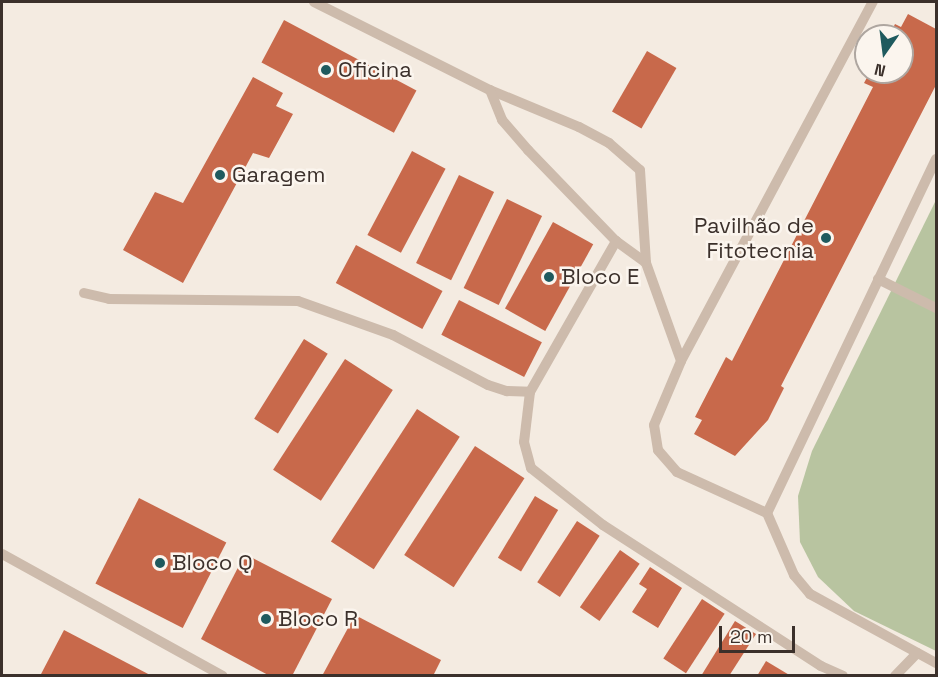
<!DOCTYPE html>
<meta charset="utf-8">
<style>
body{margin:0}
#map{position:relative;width:938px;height:677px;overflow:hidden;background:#f4ebe1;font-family:"Space Grotesk",sans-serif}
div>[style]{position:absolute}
.green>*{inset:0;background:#b8c4a0}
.building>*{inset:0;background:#c8694b;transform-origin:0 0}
.lane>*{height:10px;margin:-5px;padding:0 5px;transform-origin:5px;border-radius:5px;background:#cdbbac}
.dots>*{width:16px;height:16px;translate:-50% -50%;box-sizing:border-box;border:3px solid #fbf5ee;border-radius:50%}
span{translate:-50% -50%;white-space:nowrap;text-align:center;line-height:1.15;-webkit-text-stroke:5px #fbf5ee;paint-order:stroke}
.poi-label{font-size:22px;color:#3b302b}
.left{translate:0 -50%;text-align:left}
.right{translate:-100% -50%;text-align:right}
.frame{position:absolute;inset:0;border:3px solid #3b302b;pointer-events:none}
.north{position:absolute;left:854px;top:24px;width:60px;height:60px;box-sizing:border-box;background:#fbf5ee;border:2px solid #aea6a0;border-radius:50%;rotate:194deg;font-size:16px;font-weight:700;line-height:24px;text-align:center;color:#3b302b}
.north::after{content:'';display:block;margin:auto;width:21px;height:27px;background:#1f5a5e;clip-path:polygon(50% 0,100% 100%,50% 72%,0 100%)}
.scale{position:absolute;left:719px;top:626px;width:76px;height:27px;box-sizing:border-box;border:3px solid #3b302b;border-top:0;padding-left:8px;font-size:18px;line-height:21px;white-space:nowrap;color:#3b302b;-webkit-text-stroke:4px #fbf5ee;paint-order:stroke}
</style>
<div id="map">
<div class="green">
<i style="clip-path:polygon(936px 200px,936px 651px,854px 611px,818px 577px,800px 542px,798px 496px,812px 451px)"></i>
</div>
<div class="building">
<i style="clip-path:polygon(908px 14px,936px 29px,936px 85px,781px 386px,784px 388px,768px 420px,735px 456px,694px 434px,702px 420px,695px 417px,726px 357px,732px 361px,873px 87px,864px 83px,870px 72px,902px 72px,902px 36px,889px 36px,895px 24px,901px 27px)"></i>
<i style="left:284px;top:20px;width:150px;height:48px;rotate:28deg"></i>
<i style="left:647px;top:51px;width:34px;height:70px;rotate:30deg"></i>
<i style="clip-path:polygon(253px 77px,283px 93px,276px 106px,293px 114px,269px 158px,253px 153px,183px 283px,123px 250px,155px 192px,183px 203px)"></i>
<i style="left:412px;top:151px;width:38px;height:95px;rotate:28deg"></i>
<i style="left:459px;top:175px;width:39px;height:98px;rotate:26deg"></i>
<i style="left:507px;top:199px;width:39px;height:99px;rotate:26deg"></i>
<i style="left:553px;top:222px;width:46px;height:99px;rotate:29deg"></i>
<i style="left:356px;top:245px;width:98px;height:43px;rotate:28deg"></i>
<i style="left:459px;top:300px;width:93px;height:39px;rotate:27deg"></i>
<i style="left:304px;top:339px;width:28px;height:94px;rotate:32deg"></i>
<i style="left:345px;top:359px;width:57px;height:132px;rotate:33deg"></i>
<i style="left:417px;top:409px;width:51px;height:158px;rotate:33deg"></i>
<i style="left:475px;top:446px;width:59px;height:130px;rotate:33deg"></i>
<i style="left:535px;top:496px;width:27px;height:72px;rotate:31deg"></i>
<i style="left:139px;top:498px;width:98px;height:96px;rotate:27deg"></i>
<i style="left:577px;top:521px;width:27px;height:73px;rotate:33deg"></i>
<i style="left:620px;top:550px;width:24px;height:70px;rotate:35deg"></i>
<i style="clip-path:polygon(245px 554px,332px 599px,292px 676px,270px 676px,201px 639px)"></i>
<i style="clip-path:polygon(650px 567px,682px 588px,658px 628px,632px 612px,647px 589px,639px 584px)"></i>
<i style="left:702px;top:599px;width:27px;height:71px;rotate:33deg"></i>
<i style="clip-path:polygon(355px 615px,441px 660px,433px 676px,322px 676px)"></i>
<i style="clip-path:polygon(735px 621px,756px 634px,729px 676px,701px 676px)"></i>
<i style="clip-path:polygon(64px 630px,152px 676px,40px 676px)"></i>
<i style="clip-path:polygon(766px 661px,791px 676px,757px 676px)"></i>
</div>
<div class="lane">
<i style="left:314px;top:2px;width:197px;rotate:26.6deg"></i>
<i style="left:490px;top:90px;width:96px;rotate:22.6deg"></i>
<i style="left:579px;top:127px;width:34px;rotate:28deg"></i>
<i style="left:609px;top:143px;width:41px;rotate:41.1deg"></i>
<i style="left:640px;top:170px;width:93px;rotate:86.3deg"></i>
<i style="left:646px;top:263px;width:104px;rotate:70.3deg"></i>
<i style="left:490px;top:90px;width:32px;rotate:68deg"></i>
<i style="left:502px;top:120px;width:40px;rotate:49deg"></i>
<i style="left:528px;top:150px;width:127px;rotate:46deg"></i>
<i style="left:616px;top:241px;width:37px;rotate:36deg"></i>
<i style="left:936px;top:159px;width:392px;rotate:115.5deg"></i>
<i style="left:767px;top:513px;width:68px;rotate:66.5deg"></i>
<i style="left:794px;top:575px;width:25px;rotate:50deg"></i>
<i style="left:810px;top:594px;width:144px;rotate:28.7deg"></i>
<i style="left:878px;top:279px;width:65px;rotate:26.6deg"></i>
<i style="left:84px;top:293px;width:26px;rotate:13deg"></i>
<i style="left:109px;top:299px;width:189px;rotate:0.6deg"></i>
<i style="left:298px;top:301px;width:101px;rotate:19.7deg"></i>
<i style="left:393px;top:335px;width:107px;rotate:27.8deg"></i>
<i style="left:488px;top:385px;width:20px;rotate:18deg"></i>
<i style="left:507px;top:391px;width:23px;rotate:2deg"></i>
<i style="left:530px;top:392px;width:174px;rotate:-60.3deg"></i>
<i style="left:530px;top:392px;width:50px;rotate:96.8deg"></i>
<i style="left:524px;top:442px;width:27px;rotate:75deg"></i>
<i style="left:531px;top:468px;width:92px;rotate:38.4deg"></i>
<i style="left:603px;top:525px;width:260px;rotate:32.9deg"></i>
<i style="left:821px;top:666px;width:24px;rotate:24deg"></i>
<i style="left:767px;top:513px;width:99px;rotate:-155.5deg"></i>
<i style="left:677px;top:472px;width:29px;rotate:-131deg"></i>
<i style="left:658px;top:450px;width:25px;rotate:-99deg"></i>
<i style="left:654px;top:425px;width:69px;rotate:-67.1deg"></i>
<i style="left:681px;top:361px;width:407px;rotate:-61.9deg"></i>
<i style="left:2px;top:554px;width:252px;rotate:28.9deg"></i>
<i style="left:895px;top:676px;width:32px;rotate:-46deg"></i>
</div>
<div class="dots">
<i style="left:326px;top:70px;background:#1f5a5e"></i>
<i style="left:220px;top:175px;background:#1f5a5e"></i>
<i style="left:826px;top:238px;background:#1f5a5e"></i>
<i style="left:549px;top:277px;background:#1f5a5e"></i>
<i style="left:160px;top:563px;background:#1f5a5e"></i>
<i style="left:266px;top:619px;background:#1f5a5e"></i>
</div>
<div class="poi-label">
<span class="left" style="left:338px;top:70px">Oficina</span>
<span class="left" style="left:232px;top:175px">Garagem</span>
<span class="right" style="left:814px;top:238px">Pavilhão de<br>Fitotecnia</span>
<span class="left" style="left:561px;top:277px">Bloco E</span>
<span class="left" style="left:172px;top:563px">Bloco Q</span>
<span class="left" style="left:278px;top:619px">Bloco R</span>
</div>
<div class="frame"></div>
<div class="north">N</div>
<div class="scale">20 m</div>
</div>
